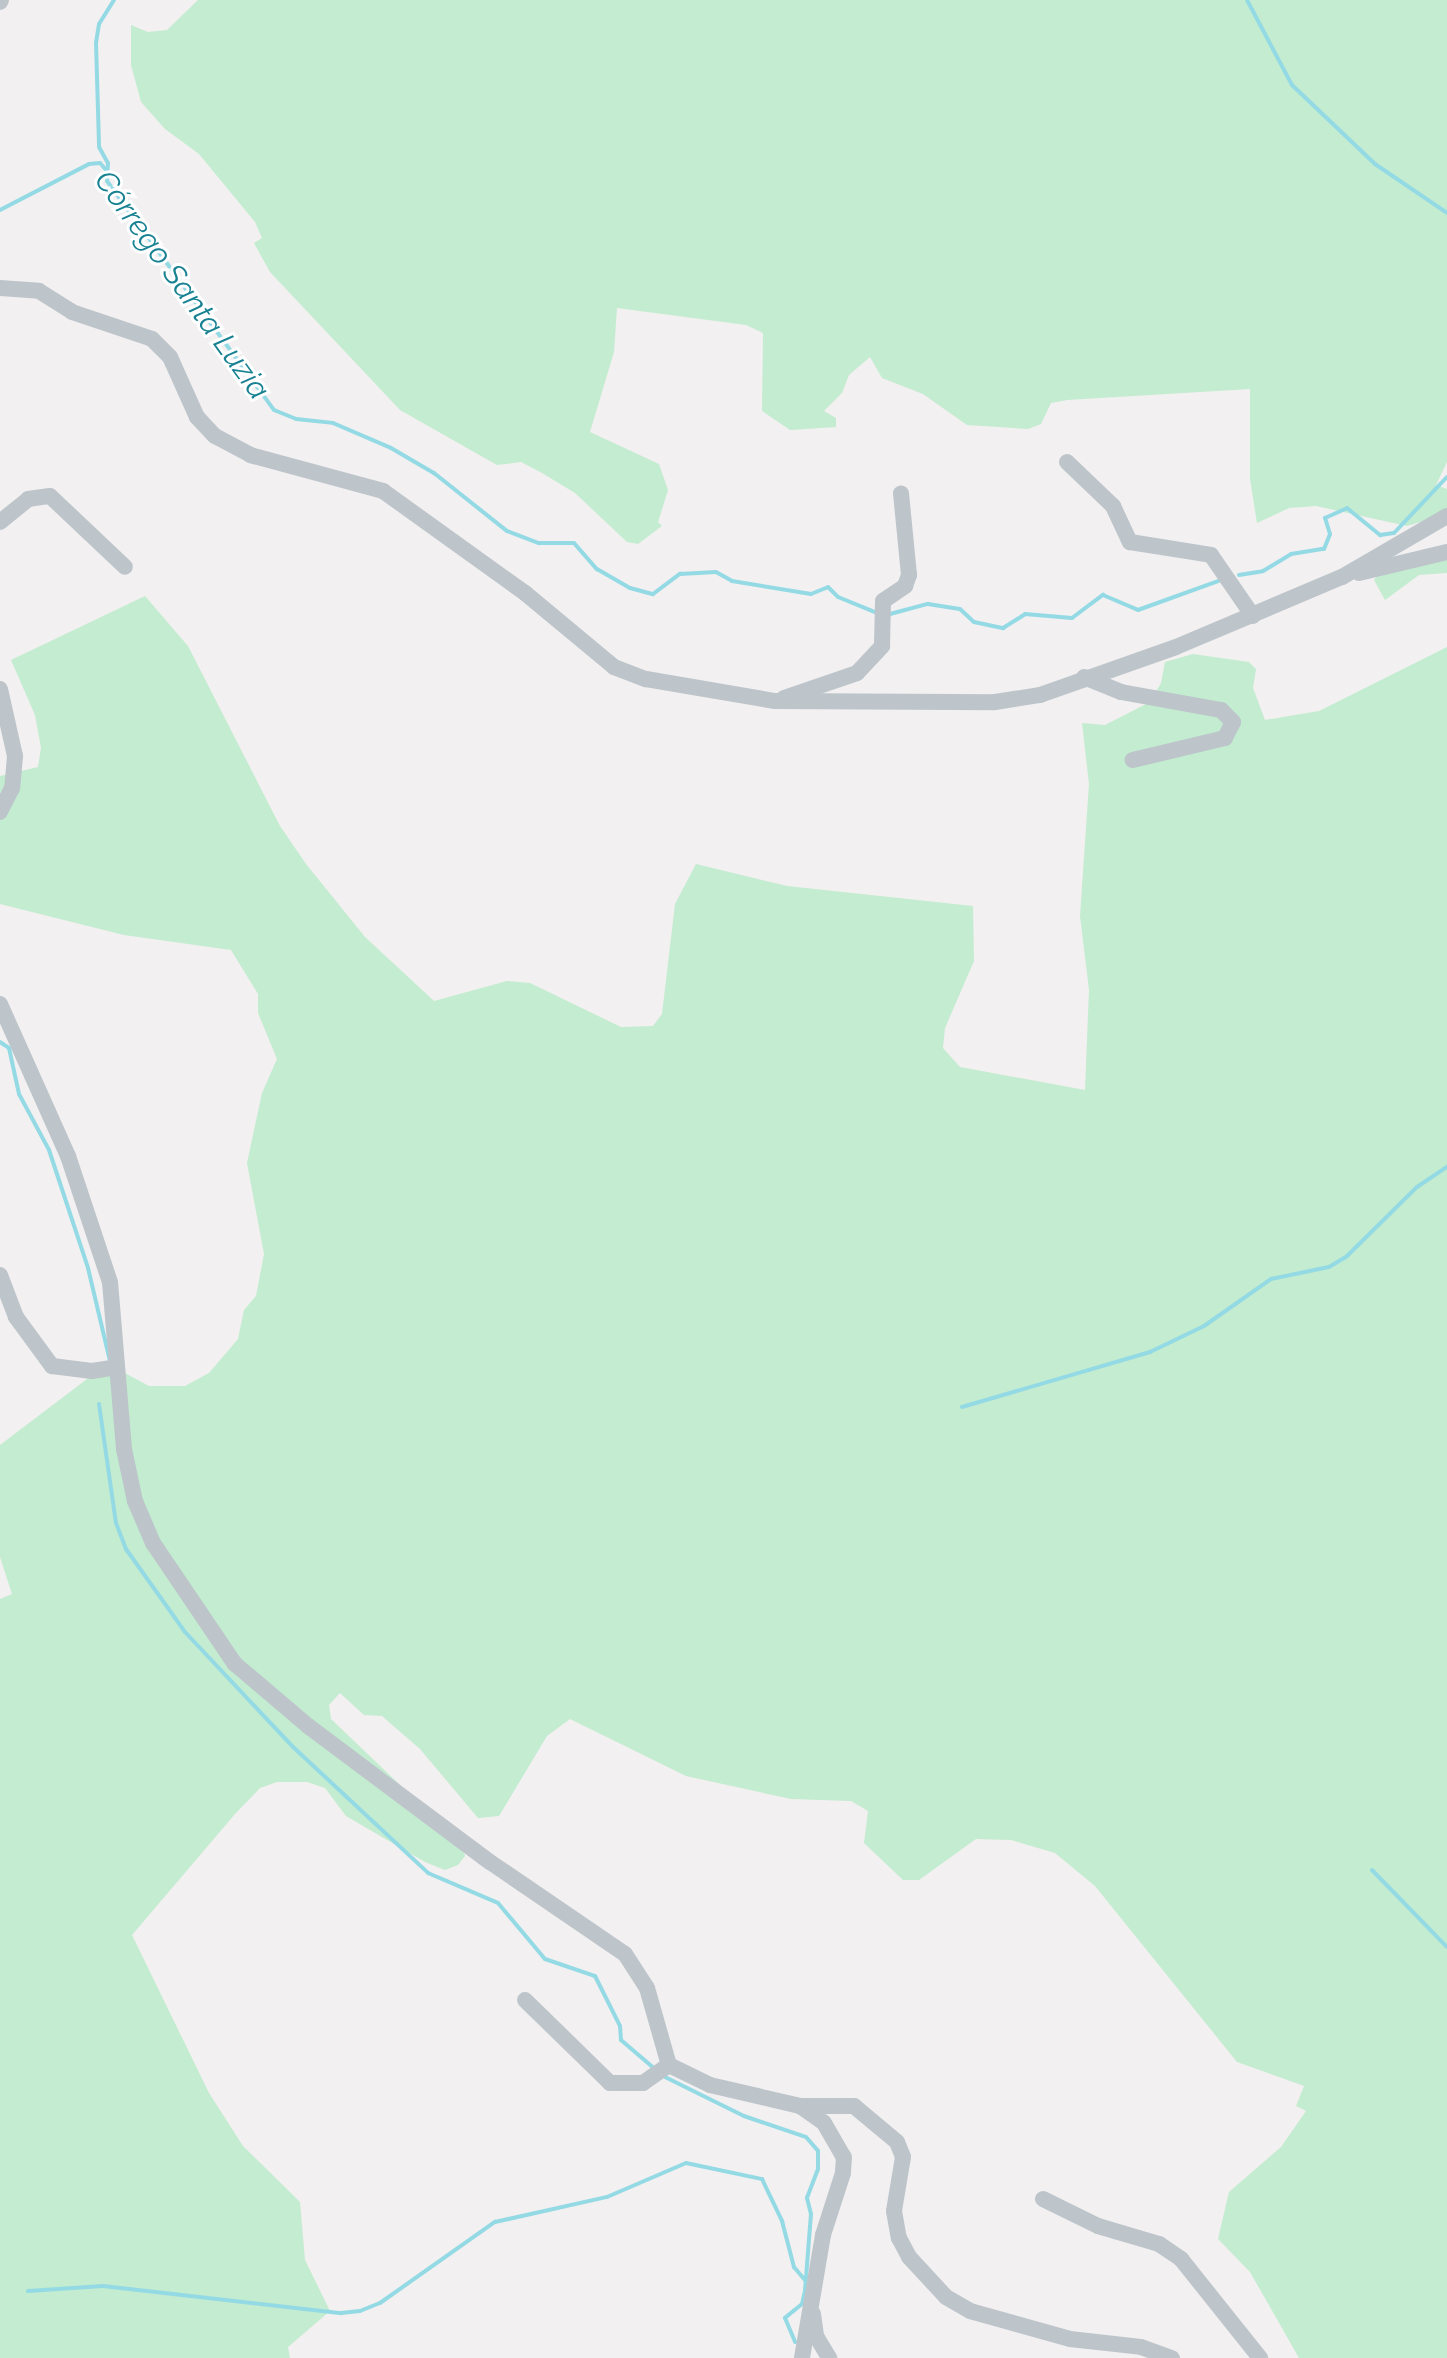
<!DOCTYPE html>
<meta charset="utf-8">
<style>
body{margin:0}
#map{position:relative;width:1447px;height:2358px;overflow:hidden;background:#f2f0f0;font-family:Raleway,sans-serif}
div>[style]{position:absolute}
.green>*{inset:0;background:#c3ecd0}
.stream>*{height:4px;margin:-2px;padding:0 2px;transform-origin:2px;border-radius:2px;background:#94dae5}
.minor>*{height:16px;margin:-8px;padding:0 8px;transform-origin:8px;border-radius:8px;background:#bdc5cb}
span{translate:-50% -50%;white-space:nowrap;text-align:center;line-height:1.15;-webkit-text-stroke:6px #fff;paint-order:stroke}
.water-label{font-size:30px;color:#188192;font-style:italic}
</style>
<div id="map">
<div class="green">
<i style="clip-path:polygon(198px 0,1447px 0,1447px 462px,1436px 485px,1447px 489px,1447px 514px,1407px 526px,1316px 506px,1289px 508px,1257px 523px,1250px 479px,1250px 389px,1067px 400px,1051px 403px,1041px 424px,1028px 429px,967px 425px,923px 394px,882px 378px,870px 357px,849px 375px,842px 393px,824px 411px,836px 418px,836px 427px,790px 430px,762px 411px,763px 333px,746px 325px,617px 308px,614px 352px,590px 432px,659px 464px,668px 490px,658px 522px,662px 526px,638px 544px,627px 542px,575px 493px,542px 473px,521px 462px,497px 465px,400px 410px,270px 272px,254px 243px,262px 238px,255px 222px,199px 154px,165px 129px,141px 102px,131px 65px,131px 25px,148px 32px,167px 30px)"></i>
<i style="clip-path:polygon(1447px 550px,1447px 573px,1419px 575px,1385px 600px,1374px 580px,1382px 570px)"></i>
<i style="clip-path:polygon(145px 596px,188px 646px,280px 826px,306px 864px,365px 937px,434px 1001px,507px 981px,530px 983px,621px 1027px,653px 1026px,662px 1014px,675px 904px,696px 864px,787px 886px,973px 906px,974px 961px,945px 1028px,943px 1048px,960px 1067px,1085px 1090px,1089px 990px,1080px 916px,1089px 784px,1082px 723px,1105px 725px,1150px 702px,1161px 683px,1165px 662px,1193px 654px,1249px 662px,1256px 669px,1253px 688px,1265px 720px,1319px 711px,1447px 647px,1447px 2358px,1299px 2358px,1250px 2272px,1218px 2239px,1229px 2192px,1281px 2147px,1306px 2111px,1296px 2106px,1304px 2086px,1237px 2062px,1095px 1886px,1055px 1853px,1011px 1840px,976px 1839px,919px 1880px,903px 1880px,864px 1843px,868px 1811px,851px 1801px,791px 1799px,686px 1776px,570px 1719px,547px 1736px,499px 1816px,478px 1818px,420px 1749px,382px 1716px,364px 1715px,340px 1693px,329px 1705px,331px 1719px,462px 1844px,465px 1856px,458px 1865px,445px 1870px,425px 1862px,346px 1816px,325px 1788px,307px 1782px,277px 1782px,260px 1788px,235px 1814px,132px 1935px,209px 2093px,243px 2146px,300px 2202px,305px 2260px,330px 2311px,288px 2347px,290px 2358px,0 2358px,0 1599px,12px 1594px,0 1557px,0 1445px,87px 1379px,121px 1371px,149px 1386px,185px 1386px,209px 1373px,238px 1339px,244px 1310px,256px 1296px,264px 1254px,247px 1163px,262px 1093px,277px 1059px,258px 1013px,258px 994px,231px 950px,124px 935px,0 904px,0 776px,38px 767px,41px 748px,35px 715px,11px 660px)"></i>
</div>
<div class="stream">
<i style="left:114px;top:0;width:28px;rotate:122deg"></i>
<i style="left:99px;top:24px;width:19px;rotate:99deg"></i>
<i style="left:96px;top:43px;width:104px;rotate:88.3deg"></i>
<i style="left:99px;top:147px;width:18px;rotate:61deg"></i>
<i style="left:108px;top:163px;width:18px;rotate:93deg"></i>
<i style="left:107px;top:181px;width:283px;rotate:53.9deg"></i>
<i style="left:274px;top:410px;width:24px;rotate:22deg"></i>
<i style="left:296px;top:419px;width:37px;rotate:6deg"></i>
<i style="left:333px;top:423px;width:63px;rotate:23.3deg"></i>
<i style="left:391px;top:448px;width:50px;rotate:30.2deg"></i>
<i style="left:434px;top:473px;width:93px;rotate:38.5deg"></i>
<i style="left:507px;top:531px;width:34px;rotate:21deg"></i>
<i style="left:539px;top:543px;width:35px"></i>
<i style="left:574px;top:543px;width:35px;rotate:49deg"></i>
<i style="left:597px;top:569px;width:38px;rotate:30deg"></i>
<i style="left:630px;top:588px;width:24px;rotate:15deg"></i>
<i style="left:653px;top:594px;width:34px;rotate:-37deg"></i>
<i style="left:680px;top:574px;width:36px;rotate:-3deg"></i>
<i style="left:716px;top:572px;width:18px;rotate:29deg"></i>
<i style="left:732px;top:581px;width:80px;rotate:9.3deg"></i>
<i style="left:811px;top:594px;width:18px;rotate:-22deg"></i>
<i style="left:828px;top:587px;width:14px;rotate:45deg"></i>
<i style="left:838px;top:597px;width:42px;rotate:22.3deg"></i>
<i style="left:1247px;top:0;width:96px;rotate:62.1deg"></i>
<i style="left:1292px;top:85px;width:115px;rotate:43.6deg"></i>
<i style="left:1375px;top:164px;width:87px;rotate:34.2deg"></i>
<i style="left:0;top:210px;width:100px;rotate:-27.3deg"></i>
<i style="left:89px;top:164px;width:11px;rotate:-5deg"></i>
<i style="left:100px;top:163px;width:9px;rotate:49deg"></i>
<i style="left:1239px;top:575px;width:24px;rotate:-9deg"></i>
<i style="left:1263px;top:571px;width:33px;rotate:-31deg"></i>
<i style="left:1291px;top:554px;width:33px;rotate:-9deg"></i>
<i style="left:1324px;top:549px;width:16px;rotate:-68deg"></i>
<i style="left:1330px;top:534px;width:17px;rotate:-107deg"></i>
<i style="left:1325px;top:518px;width:24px;rotate:-24deg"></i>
<i style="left:1347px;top:508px;width:43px;rotate:39.3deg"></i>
<i style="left:1380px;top:535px;width:14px;rotate:-8deg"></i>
<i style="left:1394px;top:533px;width:77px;rotate:-46.6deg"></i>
<i style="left:890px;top:614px;width:39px;rotate:-15deg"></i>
<i style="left:928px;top:604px;width:32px;rotate:9deg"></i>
<i style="left:960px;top:609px;width:19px;rotate:43deg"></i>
<i style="left:974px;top:622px;width:30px;rotate:12deg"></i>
<i style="left:1003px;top:628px;width:26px;rotate:-32deg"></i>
<i style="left:1025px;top:614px;width:47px;rotate:4.9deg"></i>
<i style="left:1072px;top:618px;width:39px;rotate:-37deg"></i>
<i style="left:1103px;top:595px;width:38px;rotate:23deg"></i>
<i style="left:1138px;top:610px;width:88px;rotate:-19.9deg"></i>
<i style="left:0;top:1042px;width:11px;rotate:34deg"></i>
<i style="left:9px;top:1048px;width:47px;rotate:77.7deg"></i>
<i style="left:19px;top:1094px;width:64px;rotate:61.8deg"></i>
<i style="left:49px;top:1150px;width:124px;rotate:71.7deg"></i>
<i style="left:88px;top:1268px;width:96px;rotate:76.7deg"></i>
<i style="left:99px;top:1404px;width:120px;rotate:81.9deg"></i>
<i style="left:116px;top:1523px;width:28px;rotate:69deg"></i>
<i style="left:126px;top:1549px;width:102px;rotate:54.6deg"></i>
<i style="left:185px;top:1632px;width:156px;rotate:46.8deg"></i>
<i style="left:292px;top:1746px;width:186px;rotate:43deg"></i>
<i style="left:428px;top:1873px;width:76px;rotate:23.2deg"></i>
<i style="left:498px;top:1903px;width:73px;rotate:50deg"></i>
<i style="left:545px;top:1959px;width:53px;rotate:18.8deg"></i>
<i style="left:595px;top:1976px;width:56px;rotate:63.4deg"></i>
<i style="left:620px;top:2026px;width:14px;rotate:86deg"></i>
<i style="left:621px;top:2040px;width:45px;rotate:40.5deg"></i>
<i style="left:962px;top:1407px;width:196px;rotate:-16.3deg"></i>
<i style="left:1150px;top:1352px;width:60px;rotate:-25.7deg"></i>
<i style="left:1204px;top:1326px;width:82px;rotate:-35deg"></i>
<i style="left:1271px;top:1279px;width:59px;rotate:-11.7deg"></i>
<i style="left:1329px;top:1267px;width:21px;rotate:-31deg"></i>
<i style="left:1347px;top:1256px;width:98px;rotate:-44.6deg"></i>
<i style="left:1417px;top:1187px;width:36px;rotate:-34deg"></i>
<i style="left:1372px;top:1870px;width:107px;rotate:45.8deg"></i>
<i style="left:665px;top:2077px;width:88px;rotate:26.3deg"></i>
<i style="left:744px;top:2116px;width:65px;rotate:18.7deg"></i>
<i style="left:806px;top:2137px;width:18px;rotate:49deg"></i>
<i style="left:818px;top:2151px;width:18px;rotate:90deg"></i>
<i style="left:818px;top:2169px;width:31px;rotate:111deg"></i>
<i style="left:807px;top:2198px;width:16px;rotate:76deg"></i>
<i style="left:811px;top:2214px;width:77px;rotate:94.5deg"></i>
<i style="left:805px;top:2291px;width:13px;rotate:103deg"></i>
<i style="left:802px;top:2304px;width:22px;rotate:141deg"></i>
<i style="left:785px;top:2318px;width:26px;rotate:67deg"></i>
<i style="left:28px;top:2291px;width:75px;rotate:-3.8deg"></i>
<i style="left:103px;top:2286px;width:240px;rotate:6.5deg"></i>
<i style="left:341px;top:2313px;width:19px;rotate:-6deg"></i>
<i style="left:360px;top:2311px;width:22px;rotate:-22deg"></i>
<i style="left:380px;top:2303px;width:141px;rotate:-35.2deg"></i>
<i style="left:495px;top:2222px;width:115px;rotate:-12.6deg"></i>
<i style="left:607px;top:2197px;width:86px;rotate:-23.3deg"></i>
<i style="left:686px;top:2163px;width:78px;rotate:11.9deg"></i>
<i style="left:762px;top:2179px;width:47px;rotate:64.5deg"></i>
<i style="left:782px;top:2221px;width:48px;rotate:75.4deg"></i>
<i style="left:794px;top:2267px;width:17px;rotate:50deg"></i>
</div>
<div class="minor">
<i style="left:0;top:2px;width:2px;rotate:-63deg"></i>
<i style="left:0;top:288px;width:39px;rotate:4deg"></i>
<i style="left:39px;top:291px;width:39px;rotate:32deg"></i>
<i style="left:72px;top:312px;width:84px;rotate:18.6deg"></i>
<i style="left:152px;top:339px;width:25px;rotate:45deg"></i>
<i style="left:170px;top:357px;width:66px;rotate:65.8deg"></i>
<i style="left:197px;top:417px;width:26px;rotate:47deg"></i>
<i style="left:215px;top:436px;width:40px;rotate:28deg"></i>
<i style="left:250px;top:455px;width:138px;rotate:15.1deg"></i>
<i style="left:383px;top:491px;width:175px;rotate:35.7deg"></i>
<i style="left:525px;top:593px;width:116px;rotate:39.7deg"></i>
<i style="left:614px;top:667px;width:34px;rotate:21deg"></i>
<i style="left:646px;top:679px;width:131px;rotate:9.7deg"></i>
<i style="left:775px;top:701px;width:220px;rotate:0.3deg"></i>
<i style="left:995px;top:702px;width:46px;rotate:-8.8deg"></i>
<i style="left:1040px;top:695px;width:144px;rotate:-19.4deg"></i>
<i style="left:1176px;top:647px;width:180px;rotate:-22.9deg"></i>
<i style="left:1342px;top:577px;width:121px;rotate:-30.2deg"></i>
<i style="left:1067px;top:462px;width:64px;rotate:43.7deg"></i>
<i style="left:1113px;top:506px;width:40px;rotate:65deg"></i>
<i style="left:1130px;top:542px;width:82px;rotate:9.1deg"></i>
<i style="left:1211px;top:555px;width:74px;rotate:55.5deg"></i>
<i style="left:0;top:522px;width:36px;rotate:-39deg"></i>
<i style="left:28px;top:499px;width:22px;rotate:-8deg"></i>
<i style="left:50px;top:496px;width:103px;rotate:43.4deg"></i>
<i style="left:1359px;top:573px;width:90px;rotate:-13.4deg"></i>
<i style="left:1084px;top:677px;width:40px;rotate:22deg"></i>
<i style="left:1121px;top:692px;width:102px;rotate:10.2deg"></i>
<i style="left:1221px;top:710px;width:17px;rotate:45deg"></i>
<i style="left:1233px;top:722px;width:18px;rotate:117deg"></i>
<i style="left:1225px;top:738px;width:95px;rotate:166.6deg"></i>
<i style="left:0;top:689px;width:69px;rotate:77.4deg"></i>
<i style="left:15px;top:756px;width:32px;rotate:95deg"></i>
<i style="left:12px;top:788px;width:27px;rotate:117deg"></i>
<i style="left:784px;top:698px;width:77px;rotate:-18.9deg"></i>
<i style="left:857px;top:673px;width:37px;rotate:-47deg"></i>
<i style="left:882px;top:646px;width:45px;rotate:-88.7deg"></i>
<i style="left:883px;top:601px;width:27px;rotate:-34deg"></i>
<i style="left:905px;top:586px;width:12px;rotate:-70deg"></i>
<i style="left:909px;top:575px;width:82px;rotate:-95.6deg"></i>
<i style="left:0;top:1004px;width:167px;rotate:65.9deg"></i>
<i style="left:68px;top:1156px;width:133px;rotate:71.6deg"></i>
<i style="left:110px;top:1282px;width:168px;rotate:85.2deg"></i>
<i style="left:124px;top:1449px;width:53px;rotate:78.1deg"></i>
<i style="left:135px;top:1501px;width:46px;rotate:66.8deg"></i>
<i style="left:153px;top:1543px;width:146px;rotate:55.9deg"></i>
<i style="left:235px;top:1664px;width:96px;rotate:40.3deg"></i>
<i style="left:308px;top:1726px;width:227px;rotate:36.8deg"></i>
<i style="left:490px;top:1862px;width:163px;rotate:34.3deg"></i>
<i style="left:625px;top:1954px;width:40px;rotate:57.1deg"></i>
<i style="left:647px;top:1988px;width:80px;rotate:74.1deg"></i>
<i style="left:669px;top:2065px;width:46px;rotate:26deg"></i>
<i style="left:710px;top:2085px;width:92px;rotate:13.1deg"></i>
<i style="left:800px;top:2106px;width:29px;rotate:35deg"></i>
<i style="left:824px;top:2123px;width:39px;rotate:60deg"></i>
<i style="left:844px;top:2157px;width:16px;rotate:94deg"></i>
<i style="left:843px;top:2173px;width:65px;rotate:107.9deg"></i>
<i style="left:823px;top:2235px;width:125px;rotate:99.7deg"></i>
<i style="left:0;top:1275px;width:45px;rotate:69.1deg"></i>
<i style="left:16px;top:1317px;width:61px;rotate:53.7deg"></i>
<i style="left:52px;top:1366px;width:40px;rotate:7.1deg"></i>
<i style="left:92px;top:1371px;width:25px;rotate:-9deg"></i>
<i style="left:525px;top:2000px;width:119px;rotate:44.3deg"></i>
<i style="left:610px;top:2083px;width:33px"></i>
<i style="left:643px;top:2083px;width:32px;rotate:-35deg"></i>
<i style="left:800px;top:2106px;width:54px"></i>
<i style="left:854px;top:2106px;width:56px;rotate:39.9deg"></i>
<i style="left:897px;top:2142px;width:16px;rotate:68deg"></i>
<i style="left:903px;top:2157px;width:55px;rotate:99.5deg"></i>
<i style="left:894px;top:2211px;width:27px;rotate:80deg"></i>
<i style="left:899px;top:2238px;width:21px;rotate:62deg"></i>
<i style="left:909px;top:2257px;width:54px;rotate:47.2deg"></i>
<i style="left:946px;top:2297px;width:28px;rotate:30deg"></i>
<i style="left:970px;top:2311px;width:104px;rotate:15.6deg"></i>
<i style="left:1070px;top:2339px;width:71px;rotate:6.4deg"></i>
<i style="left:1141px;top:2347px;width:33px;rotate:20deg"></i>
<i style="left:1043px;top:2199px;width:61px;rotate:26.1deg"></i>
<i style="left:1098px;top:2226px;width:64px;rotate:16.4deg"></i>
<i style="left:1159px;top:2244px;width:27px;rotate:34deg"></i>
<i style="left:1181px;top:2259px;width:127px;rotate:51.4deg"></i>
<i style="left:813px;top:2314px;width:22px;rotate:82deg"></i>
<i style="left:816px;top:2336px;width:26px;rotate:59deg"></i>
</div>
<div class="water-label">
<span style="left:182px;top:285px;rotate:54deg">Córrego Santa Luzia</span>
</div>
</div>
